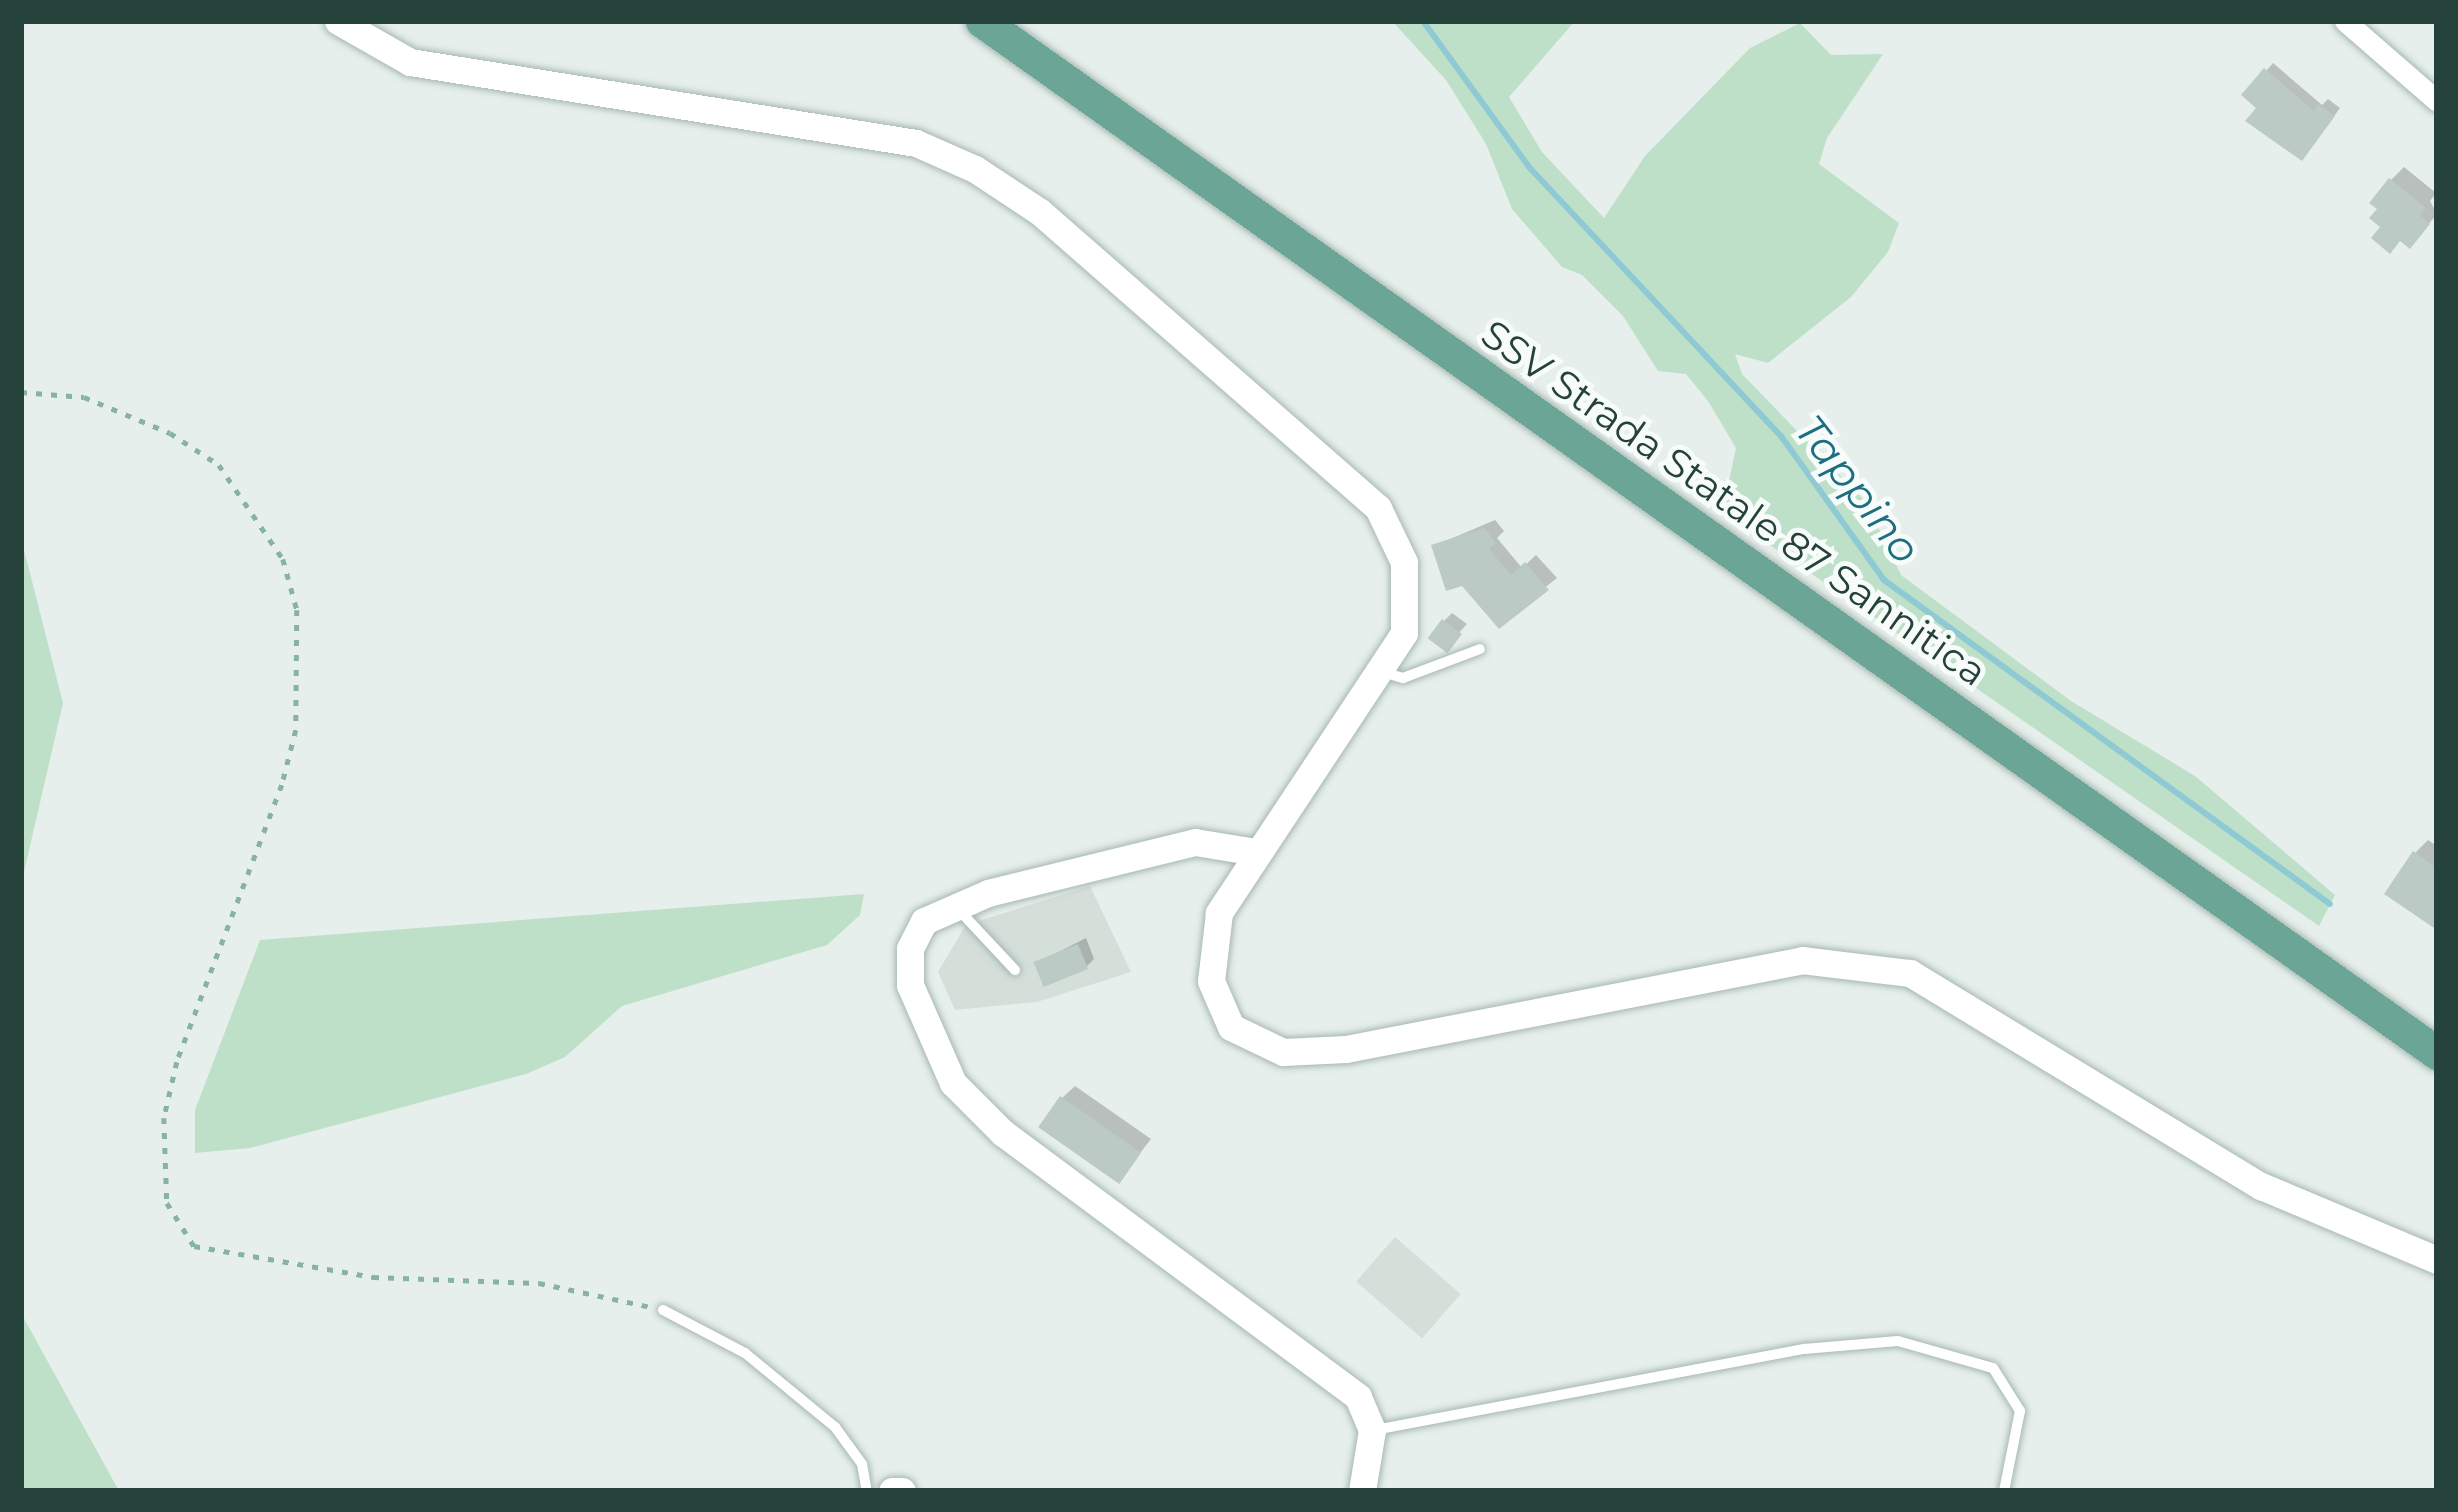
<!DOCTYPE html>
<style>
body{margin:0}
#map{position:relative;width:2458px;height:1512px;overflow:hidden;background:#e6efeb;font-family:Montserrat,sans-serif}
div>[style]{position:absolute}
.built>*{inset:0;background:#d4dfda;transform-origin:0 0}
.green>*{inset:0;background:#bfe0c8}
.shadow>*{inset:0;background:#0003}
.stream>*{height:6px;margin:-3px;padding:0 3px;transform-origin:3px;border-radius:3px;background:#8ec9d4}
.building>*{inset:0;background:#bbcac4;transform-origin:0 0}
.path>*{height:4.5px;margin-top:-2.25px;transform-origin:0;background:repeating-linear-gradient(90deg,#86b3a5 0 6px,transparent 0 15px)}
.roads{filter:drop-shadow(0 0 3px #a8b8b2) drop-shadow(0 0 3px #a8b8b2)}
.service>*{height:10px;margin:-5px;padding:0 5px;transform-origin:5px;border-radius:5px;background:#fff}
.minor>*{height:21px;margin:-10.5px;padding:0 10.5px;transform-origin:10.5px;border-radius:10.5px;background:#fff}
.tertiary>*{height:27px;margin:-13.5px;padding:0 13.5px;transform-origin:13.5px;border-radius:13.5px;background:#fff}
.primary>*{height:33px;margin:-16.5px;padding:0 16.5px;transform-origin:16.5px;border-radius:16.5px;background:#6aa596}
span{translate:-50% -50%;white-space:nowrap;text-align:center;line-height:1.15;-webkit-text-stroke:10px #f7fbf9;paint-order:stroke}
.street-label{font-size:39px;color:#24423a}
.water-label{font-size:42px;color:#1c6f80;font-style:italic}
.frame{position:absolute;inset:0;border:24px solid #24423a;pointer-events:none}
</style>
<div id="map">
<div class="built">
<i style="clip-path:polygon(1090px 886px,1131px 972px,1037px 1002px,955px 1010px,938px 972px,966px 925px)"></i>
<i style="left:1395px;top:1237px;width:87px;height:59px;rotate:41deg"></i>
</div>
<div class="green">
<i style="clip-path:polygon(1392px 21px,1575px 21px,1509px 97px,1542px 152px,1604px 218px,1645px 156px,1750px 48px,1800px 23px,1831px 55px,1883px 54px,1827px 138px,1819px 164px,1899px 223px,1888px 252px,1851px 297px,1768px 363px,1735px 354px,1742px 374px,1866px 502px,1901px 575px,2071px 701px,2195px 776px,2335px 895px,2319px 926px,1744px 527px,1725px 500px,1736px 448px,1708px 401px,1686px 374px,1658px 371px,1623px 316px,1582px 275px,1562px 267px,1512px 209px,1486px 144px,1446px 80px)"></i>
<i style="clip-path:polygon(21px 538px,63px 703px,21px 885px)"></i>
<i style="clip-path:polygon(864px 894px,860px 915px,827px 945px,622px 1006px,565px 1057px,526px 1074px,250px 1148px,195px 1153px,195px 1110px,260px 940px)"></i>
<i style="clip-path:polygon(21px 1313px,119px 1491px,21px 1491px)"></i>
</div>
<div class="shadow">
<i style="clip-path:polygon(2273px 63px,2322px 105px,2328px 99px,2340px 108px,2309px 150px,2245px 95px)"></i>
<i style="clip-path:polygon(2404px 167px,2436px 193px,2430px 201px,2437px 214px,2422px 232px,2384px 227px,2391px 180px)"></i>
<i style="clip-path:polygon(1495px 520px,1504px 531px,1497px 538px,1522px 568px,1536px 555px,1557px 578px,1499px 624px,1434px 546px)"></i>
<i style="clip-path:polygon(1452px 613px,1467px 624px,1446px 647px,1444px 621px)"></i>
<i style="clip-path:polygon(2428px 840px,2437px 846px,2437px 917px,2415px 853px)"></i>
<i style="clip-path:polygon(1086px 938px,1094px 959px,1086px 967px,1037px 963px)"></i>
<i style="clip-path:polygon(1075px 1086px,1151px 1139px,1119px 1180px,1062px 1098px)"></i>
</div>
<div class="stream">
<i style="left:1423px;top:21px;width:180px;rotate:54deg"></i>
<i style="left:1529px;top:167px;width:369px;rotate:46.9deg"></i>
<i style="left:1781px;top:436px;width:177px;rotate:54.4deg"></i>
<i style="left:1884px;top:580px;width:551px;rotate:36deg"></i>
</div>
<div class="building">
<i style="clip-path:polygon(2264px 68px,2314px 111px,2318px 104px,2335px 116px,2302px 161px,2245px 121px,2256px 108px,2241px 95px)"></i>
<i style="clip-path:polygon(2389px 178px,2426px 208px,2420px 215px,2430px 224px,2410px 249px,2400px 241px,2390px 254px,2371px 238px,2380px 227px,2369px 218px,2377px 209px,2369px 203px)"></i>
<i style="clip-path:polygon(1484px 528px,1496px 543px,1489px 549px,1511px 575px,1525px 562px,1549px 590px,1499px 629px,1462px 586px,1446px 591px,1431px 545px)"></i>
<i style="left:1442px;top:619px;width:25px;height:24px;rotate:37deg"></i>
<i style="clip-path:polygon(2413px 851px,2437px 868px,2437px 930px,2384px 894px)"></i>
<i style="left:1078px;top:944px;width:27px;height:48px;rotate:68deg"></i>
<i style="left:1060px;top:1096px;width:99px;height:38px;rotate:35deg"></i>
</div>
<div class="path">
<i style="left:21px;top:392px;width:63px;rotate:4.5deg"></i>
<i style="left:84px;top:397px;width:93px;rotate:22.7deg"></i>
<i style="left:170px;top:433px;width:59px;rotate:33.1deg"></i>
<i style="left:219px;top:465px;width:114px;rotate:55.8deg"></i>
<i style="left:283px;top:559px;width:53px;rotate:74.6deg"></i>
<i style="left:297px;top:610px;width:120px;rotate:90.5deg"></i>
<i style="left:296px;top:730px;width:57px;rotate:104.3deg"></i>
<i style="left:282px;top:785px;width:296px;rotate:110.8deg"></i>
<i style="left:177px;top:1062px;width:57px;rotate:103.1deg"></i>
<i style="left:164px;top:1118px;width:85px;rotate:88deg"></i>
<i style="left:167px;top:1203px;width:51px;rotate:57.9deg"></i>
<i style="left:194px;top:1246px;width:182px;rotate:9.8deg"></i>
<i style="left:373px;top:1277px;width:166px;rotate:2.1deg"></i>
<i style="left:539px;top:1283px;width:115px;rotate:12.1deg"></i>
</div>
<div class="roads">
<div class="service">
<i style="left:1383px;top:672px;width:21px;rotate:17deg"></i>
<i style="left:1403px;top:678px;width:82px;rotate:-20.6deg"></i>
<i style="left:957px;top:908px;width:85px;rotate:46.9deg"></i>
<i style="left:663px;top:1310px;width:93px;rotate:27.7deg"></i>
<i style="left:745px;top:1353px;width:117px;rotate:39.4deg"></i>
<i style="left:835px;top:1427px;width:46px;rotate:53.9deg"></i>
<i style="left:862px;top:1464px;width:27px;rotate:80deg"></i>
<i style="left:1375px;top:1430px;width:437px;rotate:-10.7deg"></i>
<i style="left:1804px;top:1349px;width:94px;rotate:-4.9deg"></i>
<i style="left:1898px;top:1341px;width:99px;rotate:15.9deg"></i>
<i style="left:1993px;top:1368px;width:51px;rotate:57.9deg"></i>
<i style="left:2020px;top:1411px;width:82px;rotate:101.3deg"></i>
</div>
<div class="minor">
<i style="left:2345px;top:21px;width:122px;rotate:41deg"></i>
</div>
<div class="tertiary">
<i style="left:338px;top:21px;width:83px;rotate:29.7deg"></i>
<i style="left:410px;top:62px;width:512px;rotate:9.09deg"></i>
<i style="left:916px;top:143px;width:64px;rotate:23.8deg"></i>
<i style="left:975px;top:169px;width:78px;rotate:33.5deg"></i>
<i style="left:1040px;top:212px;width:449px;rotate:41.2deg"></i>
<i style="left:1378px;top:508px;width:60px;rotate:64.3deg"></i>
<i style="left:1404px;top:562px;width:71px;rotate:90deg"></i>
<i style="left:1404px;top:633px;width:336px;rotate:123.5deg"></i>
<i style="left:1219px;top:913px;width:68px;rotate:96.7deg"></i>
<i style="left:1211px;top:981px;width:50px;rotate:66.5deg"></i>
<i style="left:1231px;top:1027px;width:58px;rotate:25.7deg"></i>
<i style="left:1283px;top:1052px;width:63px;rotate:-2.7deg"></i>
<i style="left:1346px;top:1049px;width:465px;rotate:-11deg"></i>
<i style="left:1802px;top:960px;width:109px;rotate:6.9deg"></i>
<i style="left:1910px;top:973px;width:411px;rotate:31.3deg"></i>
<i style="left:2261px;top:1186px;width:191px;rotate:22.8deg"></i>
<i style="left:1256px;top:852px;width:62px;rotate:-170.7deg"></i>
<i style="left:1195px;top:842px;width:213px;rotate:166.2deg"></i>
<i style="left:988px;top:893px;width:70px;rotate:156.4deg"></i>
<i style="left:924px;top:921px;width:30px;rotate:117deg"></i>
<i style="left:910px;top:948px;width:37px;rotate:90deg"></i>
<i style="left:910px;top:985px;width:107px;rotate:66.3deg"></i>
<i style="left:953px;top:1083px;width:71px;rotate:45deg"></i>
<i style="left:1003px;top:1133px;width:442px;rotate:36.6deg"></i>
<i style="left:1358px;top:1397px;width:36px;rotate:67deg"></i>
<i style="left:1372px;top:1430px;width:62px;rotate:99.3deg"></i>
<i style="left:892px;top:1491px;width:10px"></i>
</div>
<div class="primary">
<i style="left:982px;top:21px;width:1784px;rotate:35.35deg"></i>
</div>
</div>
<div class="street-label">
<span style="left:1734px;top:503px;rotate:35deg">SSV Strada Statale 87 Sannitica</span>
</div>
<div class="water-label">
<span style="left:1858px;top:489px;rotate:52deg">Tappino</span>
</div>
<div class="frame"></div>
</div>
